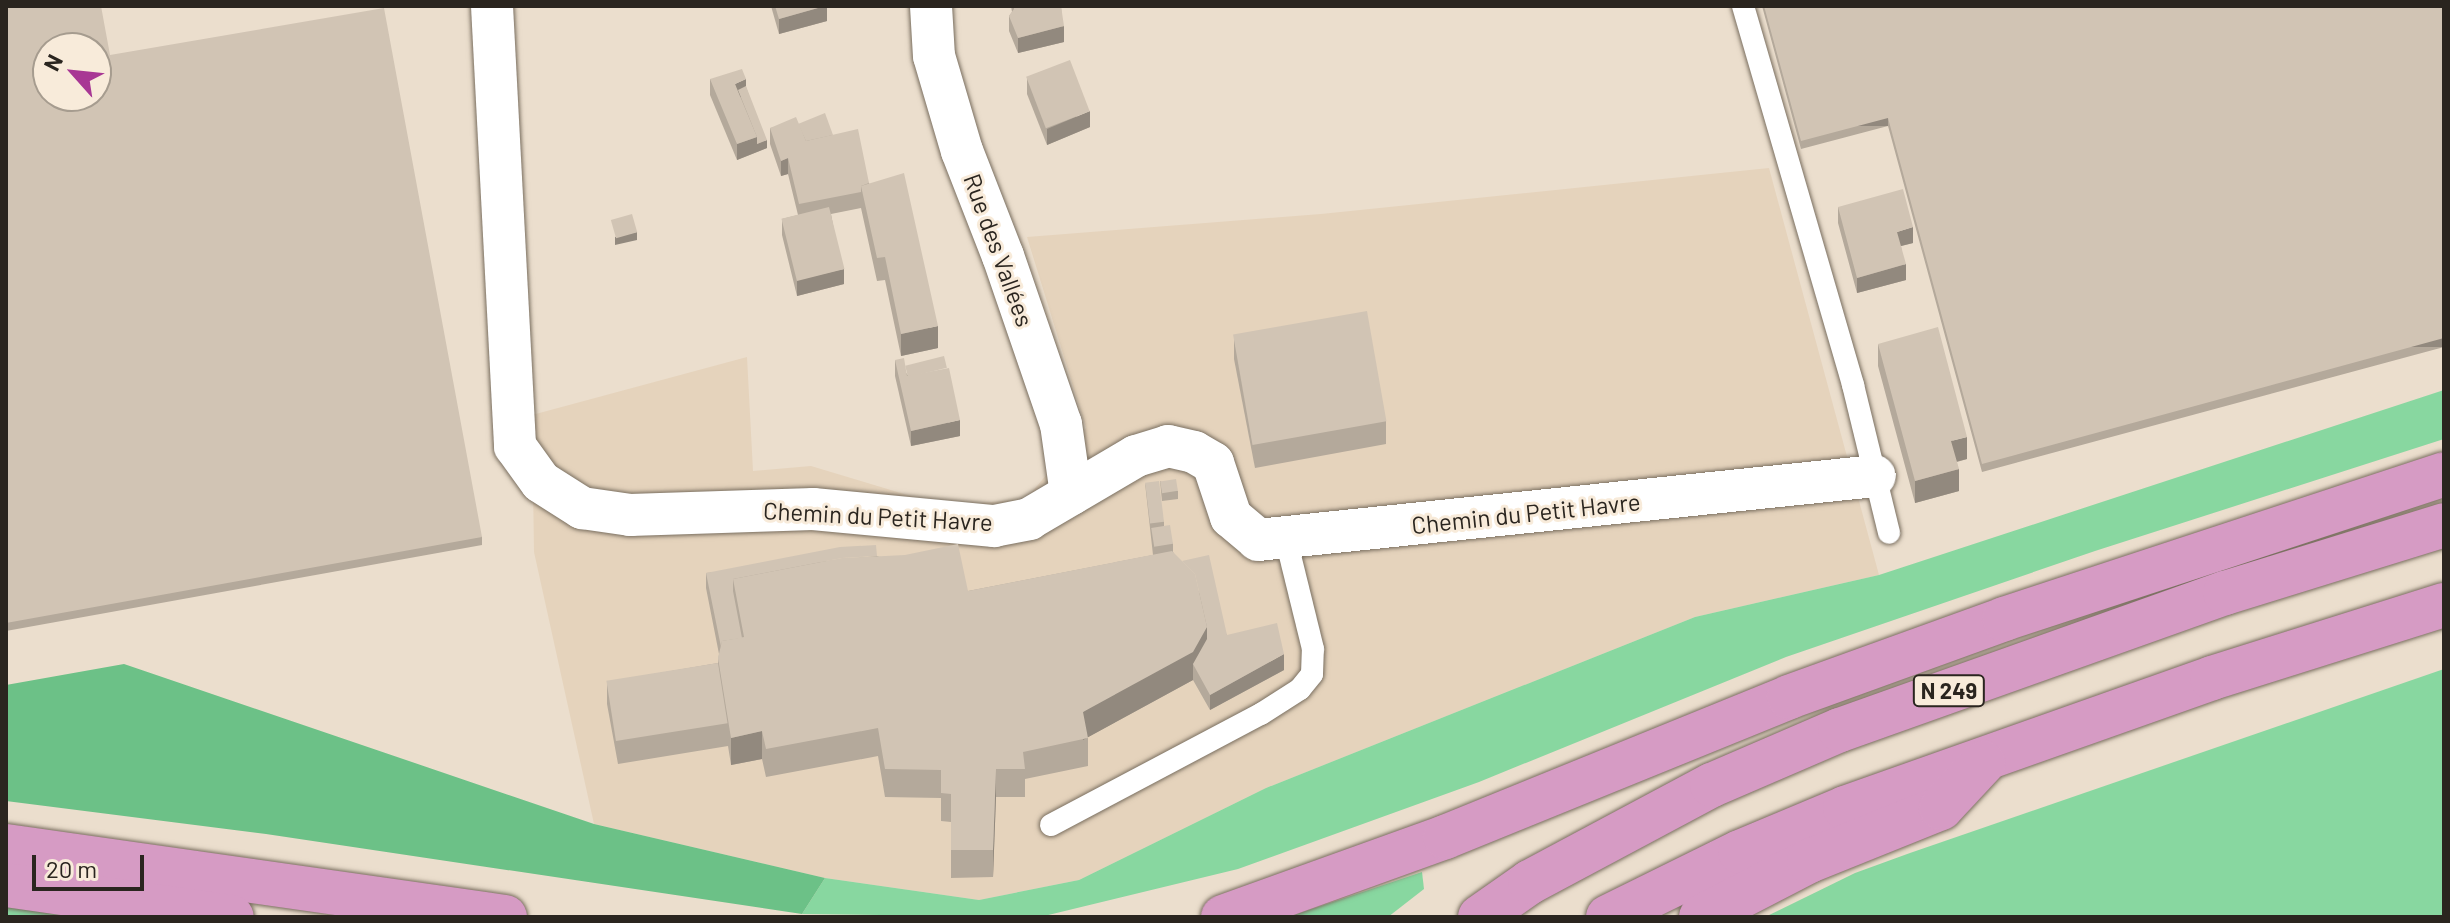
<!DOCTYPE html>
<meta charset="utf-8">
<style>
body{margin:0}
#map{position:relative;width:2450px;height:923px;overflow:hidden;background:#ebdecd;font-family:Barlow,sans-serif}
div>[style]{position:absolute}
.built>*{inset:0;background:#e5d3bc}
.green>*{inset:0;background:#88d7a0}
.forest>*{inset:0;background:#6cc187}
.roads{filter:drop-shadow(0 0 2px #796e5f) drop-shadow(0 0 2px #796e5f)}
.service>*{height:22px;margin:-11px;padding:0 11px;transform-origin:11px;border-radius:11px;background:#fff}
.minor>*{height:42px;margin:-21px;padding:0 21px;transform-origin:21px;border-radius:21px;background:#fff}
.trunk>*{height:44px;margin:-22px;padding:0 22px;transform-origin:22px;border-radius:22px;background:#d69bc4}
.wall>*{inset:0;background:#b4a99b}
.shaded-wall>*{inset:0;background:#92897e;transform-origin:0 0}
.building>*{inset:0;background:#d1c4b4;transform-origin:0 0}
span{translate:-50% -50%;white-space:nowrap;text-align:center;line-height:1.15;-webkit-text-stroke:6px #f8ebda;paint-order:stroke}
.shield-label span{padding:2px 6px;background:#f8ebda;border:2px solid;border-radius:6px;-webkit-text-stroke-width:0}
.shield-label{font-size:22px;color:#2a251f;font-weight:700}
.street-label{font-size:24px;color:#2a251f}
.frame{position:absolute;inset:0;border:8px solid #2a251f;pointer-events:none}
.north{position:absolute;left:32px;top:32px;width:80px;height:80px;box-sizing:border-box;background:#f8ebda;border:2px solid #a69c8f;border-radius:50%;rotate:297deg;font-size:22px;font-weight:700;line-height:32px;text-align:center;color:#2a251f}
.north::after{content:'';display:block;margin:auto;width:28px;height:36px;background:#a83794;clip-path:polygon(50% 0,100% 100%,50% 72%,0 100%)}
.scale{position:absolute;left:32px;top:855px;width:112px;height:36px;box-sizing:border-box;border:4px solid #2a251f;border-top:0;padding-left:10px;font-size:24px;line-height:28px;white-space:nowrap;color:#2a251f;-webkit-text-stroke:6px #f8ebda;paint-order:stroke}
</style>
<div id="map">
<div class="built">
<i style="clip-path:polygon(1769px 168px,1879px 575px,1695px 617px,1266px 788px,1079px 880px,979px 900px,825px 878px,594px 824px,534px 552px,532px 415px,747px 357px,753px 471px,811px 466px,944px 506px,1026px 499px,1086px 428px,1027px 237px,1321px 214px)"></i>
</div>
<div class="green">
<i style="clip-path:polygon(2444px 390px,2444px 439px,2095px 551px,1786px 657px,1479px 782px,1238px 869px,1040px 917px,802px 914px,825px 878px,979px 900px,1079px 880px,1266px 788px,1695px 617px,1879px 575px)"></i>
<i style="clip-path:polygon(2444px 669px,2444px 917px,1765px 917px,1855px 873px,1910px 853px)"></i>
<i style="clip-path:polygon(1422px 872px,1424px 889px,1388px 917px,1288px 917px)"></i>
<i style="clip-path:polygon(6px 906px,73px 917px,6px 917px)"></i>
</div>
<div class="forest">
<i style="clip-path:polygon(124px 664px,594px 824px,825px 878px,802px 914px,266px 834px,6px 801px,6px 685px)"></i>
</div>
<div class="roads">
<div class="service">
<i style="left:1743px;top:6px;width:395px;rotate:73.8deg"></i>
<i style="left:1853px;top:385px;width:152px;rotate:76.3deg"></i>
<i style="left:1051px;top:825px;width:238px;rotate:-27.9deg"></i>
<i style="left:1261px;top:714px;width:46px;rotate:-32.7deg"></i>
<i style="left:1300px;top:689px;width:19px;rotate:-51deg"></i>
<i style="left:1312px;top:674px;width:25px;rotate:-88deg"></i>
<i style="left:1313px;top:649px;width:113px;rotate:-103.8deg"></i>
</div>
<div class="minor">
<i style="left:492px;top:6px;width:441px;rotate:87deg"></i>
<i style="left:515px;top:446px;width:44px;rotate:54.2deg"></i>
<i style="left:541px;top:482px;width:49px;rotate:32.4deg"></i>
<i style="left:582px;top:508px;width:49px;rotate:8.3deg"></i>
<i style="left:630px;top:515px;width:183px;rotate:-1.9deg"></i>
<i style="left:813px;top:509px;width:182px;rotate:5.4deg"></i>
<i style="left:994px;top:526px;width:36px;rotate:-11deg"></i>
<i style="left:1029px;top:519px;width:124px;rotate:-30.5deg"></i>
<i style="left:1136px;top:456px;width:34px;rotate:-17deg"></i>
<i style="left:1168px;top:446px;width:27px;rotate:13deg"></i>
<i style="left:1194px;top:452px;width:22px;rotate:30deg"></i>
<i style="left:1213px;top:463px;width:57px;rotate:71.6deg"></i>
<i style="left:1231px;top:517px;width:35px;rotate:40deg"></i>
<i style="left:1258px;top:540px;width:620px;rotate:-5.92deg"></i>
<i style="left:931px;top:6px;width:50px;rotate:86.6deg"></i>
<i style="left:934px;top:56px;width:99px;rotate:73.6deg"></i>
<i style="left:962px;top:151px;width:113px;rotate:68.7deg"></i>
<i style="left:1003px;top:256px;width:178px;rotate:71deg"></i>
<i style="left:1061px;top:424px;width:71px;rotate:81.9deg"></i>
</div>
<div class="trunk">
<i style="left:6px;top:846px;width:504px;rotate:8.1deg"></i>
<i style="left:6px;top:885px;width:228px;rotate:8.1deg"></i>
<i style="left:1223px;top:917px;width:236px;rotate:-19.8deg"></i>
<i style="left:1445px;top:837px;width:371px;rotate:-22.1deg"></i>
<i style="left:1789px;top:697px;width:229px;rotate:-19.9deg"></i>
<i style="left:2004px;top:619px;width:463px;rotate:-18.2deg"></i>
<i style="left:1480px;top:917px;width:61px;rotate:-35deg"></i>
<i style="left:1530px;top:882px;width:206px;rotate:-28.1deg"></i>
<i style="left:1712px;top:785px;width:139px;rotate:-23.3deg"></i>
<i style="left:1840px;top:730px;width:409px;rotate:-19.6deg"></i>
<i style="left:2225px;top:593px;width:229px;rotate:-17.2deg"></i>
<i style="left:1608px;top:917px;width:147px;rotate:-26.2deg"></i>
<i style="left:1740px;top:852px;width:114px;rotate:-22.7deg"></i>
<i style="left:1845px;top:808px;width:389px;rotate:-19.5deg"></i>
<i style="left:2212px;top:678px;width:243px;rotate:-17.5deg"></i>
<i style="left:1701px;top:917px;width:122px;rotate:-27.4deg"></i>
<i style="left:1809px;top:861px;width:142px;rotate:-21.9deg"></i>
<i style="left:1941px;top:808px;width:62px;rotate:-47deg"></i>
</div>
</div>
<div class="wall">
<i style="clip-path:polygon(6px 6px,110px 55px,482px 537px,482px 545px,6px 631px)"></i>
<i style="clip-path:polygon(771px 6px,827px 6px,827px 21px,779px 34px)"></i>
<i style="clip-path:polygon(1011px 6px,1066px 6px,1061px 7px,1064px 42px,1018px 53px,1009px 31px,1009px 16px,1012px 12px)"></i>
<i style="clip-path:polygon(1762px 6px,2444px 6px,2444px 347px,1982px 472px,1888px 126px,1801px 149px)"></i>
<i style="clip-path:polygon(1027px 78px,1090px 127px,1047px 145px,1027px 94px)"></i>
<i style="clip-path:polygon(710px 79px,746px 87px,767px 148px,737px 160px,710px 95px)"></i>
<i style="clip-path:polygon(798px 124px,833px 135px,869px 183px,938px 348px,901px 356px,885px 280px,877px 281px,861px 208px,831px 214px,844px 284px,797px 296px,782px 235px,782px 219px,798px 215px,788px 174px,781px 176px,770px 144px,770px 128px)"></i>
<i style="clip-path:polygon(1838px 207px,1913px 243px,1901px 246px,1906px 280px,1857px 293px,1838px 223px)"></i>
<i style="clip-path:polygon(1234px 337px,1386px 421px,1386px 444px,1255px 468px,1234px 359px)"></i>
<i style="clip-path:polygon(1878px 344px,1967px 459px,1957px 462px,1959px 491px,1915px 503px,1878px 366px)"></i>
<i style="clip-path:polygon(895px 360px,960px 436px,911px 446px,895px 376px)"></i>
<i style="clip-path:polygon(1160px 481px,1178px 491px,1178px 499px,1162px 501px)"></i>
<i style="clip-path:polygon(1145px 483px,1164px 522px,1164px 526px,1173px 544px,1173px 552px,1227px 635px,1284px 670px,1210px 710px,1193px 680px,1088px 737px,1088px 766px,1025px 779px,1025px 797px,996px 797px,993px 877px,951px 878px,951px 822px,941px 821px,941px 798px,885px 797px,878px 756px,766px 777px,762px 759px,731px 765px,728px 746px,618px 764px,607px 704px,607px 682px,718px 663px,719px 654px,706px 588px,706px 573px,877px 556px,968px 591px,1153px 555px)"></i>
</div>
<div class="shaded-wall">
<i style="clip-path:polygon(825px 6px,827px 6px,827px 21px,779px 34px,779px 19px)"></i>
<i style="clip-path:polygon(1064px 26px,1064px 42px,1018px 53px,1018px 38px)"></i>
<i style="clip-path:polygon(746px 79px,746px 95px,738px 98px,735px 84px)"></i>
<i style="clip-path:polygon(1090px 111px,1090px 127px,1047px 145px,1047px 129px)"></i>
<i style="left:1888px;top:118px;width:8px;height:90px;rotate:90deg"></i>
<i style="clip-path:polygon(757px 137px,757px 152px,737px 160px,737px 144px)"></i>
<i style="clip-path:polygon(767px 140px,767px 148px,757px 152px,757px 144px)"></i>
<i style="clip-path:polygon(788px 158px,788px 174px,781px 176px,781px 161px)"></i>
<i style="clip-path:polygon(1913px 227px,1913px 243px,1897px 247px,1897px 232px)"></i>
<i style="clip-path:polygon(637px 232px,637px 240px,615px 245px,615px 237px)"></i>
<i style="clip-path:polygon(1906px 264px,1906px 280px,1857px 293px,1857px 278px)"></i>
<i style="clip-path:polygon(844px 269px,844px 284px,797px 296px,797px 280px)"></i>
<i style="clip-path:polygon(938px 326px,938px 348px,901px 356px,901px 334px)"></i>
<i style="left:2444px;top:338px;width:9px;height:479px;rotate:90deg"></i>
<i style="clip-path:polygon(960px 420px,960px 436px,911px 446px,911px 431px)"></i>
<i style="clip-path:polygon(1967px 437px,1967px 459px,1951px 463px,1951px 441px)"></i>
<i style="clip-path:polygon(1959px 469px,1959px 491px,1915px 503px,1915px 481px)"></i>
<i style="clip-path:polygon(1207px 627px,1207px 655px,1193px 664px,1193px 680px,1083px 740px,1083px 712px)"></i>
<i style="clip-path:polygon(1284px 654px,1284px 670px,1210px 710px,1210px 695px)"></i>
<i style="clip-path:polygon(762px 731px,762px 759px,731px 765px,731px 738px)"></i>
<i style="clip-path:polygon(996px 769px,996px 797px,993px 877px,993px 850px)"></i>
</div>
<div class="building">
<i style="clip-path:polygon(evenodd,6px 6px,101px 6px,110px 55px,384px 8px,482px 537px,6px 623px,6px 6px,48px 48px,96px 48px,96px 96px,48px 96px,48px 48px)"></i>
<i style="clip-path:polygon(775px 6px,825px 6px,779px 19px)"></i>
<i style="clip-path:polygon(1014px 6px,1061px 6px,1064px 26px,1018px 38px,1009px 16px,1014px 9px)"></i>
<i style="clip-path:polygon(1764px 6px,2444px 6px,2444px 338px,1982px 464px,1888px 118px,1801px 141px)"></i>
<i style="left:1070px;top:60px;width:55px;height:47px;rotate:69deg"></i>
<i style="clip-path:polygon(742px 69px,746px 79px,735px 84px,757px 137px,737px 144px,710px 79px)"></i>
<i style="clip-path:polygon(746px 86px,767px 140px,757px 144px,757px 137px,738px 90px)"></i>
<i style="clip-path:polygon(825px 113px,833px 135px,806px 141px,798px 124px)"></i>
<i style="clip-path:polygon(796px 117px,806px 141px,858px 129px,869px 183px,861px 186px,861px 192px,799px 204px,788px 158px,781px 161px,770px 128px)"></i>
<i style="clip-path:polygon(904px 173px,938px 326px,901px 334px,885px 257px,877px 258px,861px 186px)"></i>
<i style="clip-path:polygon(1903px 189px,1913px 227px,1897px 232px,1906px 264px,1857px 278px,1838px 207px)"></i>
<i style="left:829px;top:207px;width:64px;height:49px;rotate:76deg"></i>
<i style="left:632px;top:214px;width:19px;height:22px;rotate:74deg"></i>
<i style="left:1367px;top:311px;width:112px;height:136px;rotate:80deg"></i>
<i style="clip-path:polygon(1938px 327px,1967px 437px,1951px 441px,1959px 469px,1915px 481px,1878px 344px)"></i>
<i style="left:944px;top:356px;width:12px;height:40px;rotate:76deg"></i>
<i style="clip-path:polygon(904px 358px,907px 376px,949px 368px,960px 420px,911px 431px,895px 360px)"></i>
<i style="left:1176px;top:479px;width:12px;height:16px;rotate:81deg"></i>
<i style="left:1159px;top:481px;width:41px;height:14px;rotate:83deg"></i>
<i style="left:1170px;top:525px;width:19px;height:19px;rotate:81deg"></i>
<i style="clip-path:polygon(958px 544px,968px 591px,1172px 551px,1195px 574px,1207px 627px,1193px 652px,1083px 712px,1088px 738px,1023px 752px,1025px 769px,996px 769px,993px 850px,951px 850px,951px 794px,941px 793px,941px 770px,885px 769px,878px 728px,766px 749px,762px 731px,731px 738px,718px 658px,722px 641px,744px 637px,733px 579px,842px 558px,905px 555px)"></i>
<i style="clip-path:polygon(876px 545px,877px 556px,842px 558px,733px 579px,733px 591px,742px 638px,722px 641px,721px 647px,706px 573px,840px 547px)"></i>
<i style="clip-path:polygon(1209px 555px,1227px 635px,1277px 623px,1284px 654px,1210px 695px,1193px 664px,1207px 639px,1207px 627px,1195px 574px,1182px 561px)"></i>
<i style="left:718px;top:663px;width:61px;height:113px;rotate:81deg"></i>
</div>
<div class="shield-label">
<span style="left:1949px;top:691px">N 249</span>
</div>
<div class="street-label">
<span style="left:999px;top:250px;rotate:70deg">Rue des Vallées</span>
<span style="left:1526px;top:513px;rotate:-6deg">Chemin du Petit Havre</span>
<span style="left:878px;top:516px;rotate:3deg">Chemin du Petit Havre</span>
</div>
<div class="frame"></div>
<div class="north">N</div>
<div class="scale">20 m</div>
</div>
